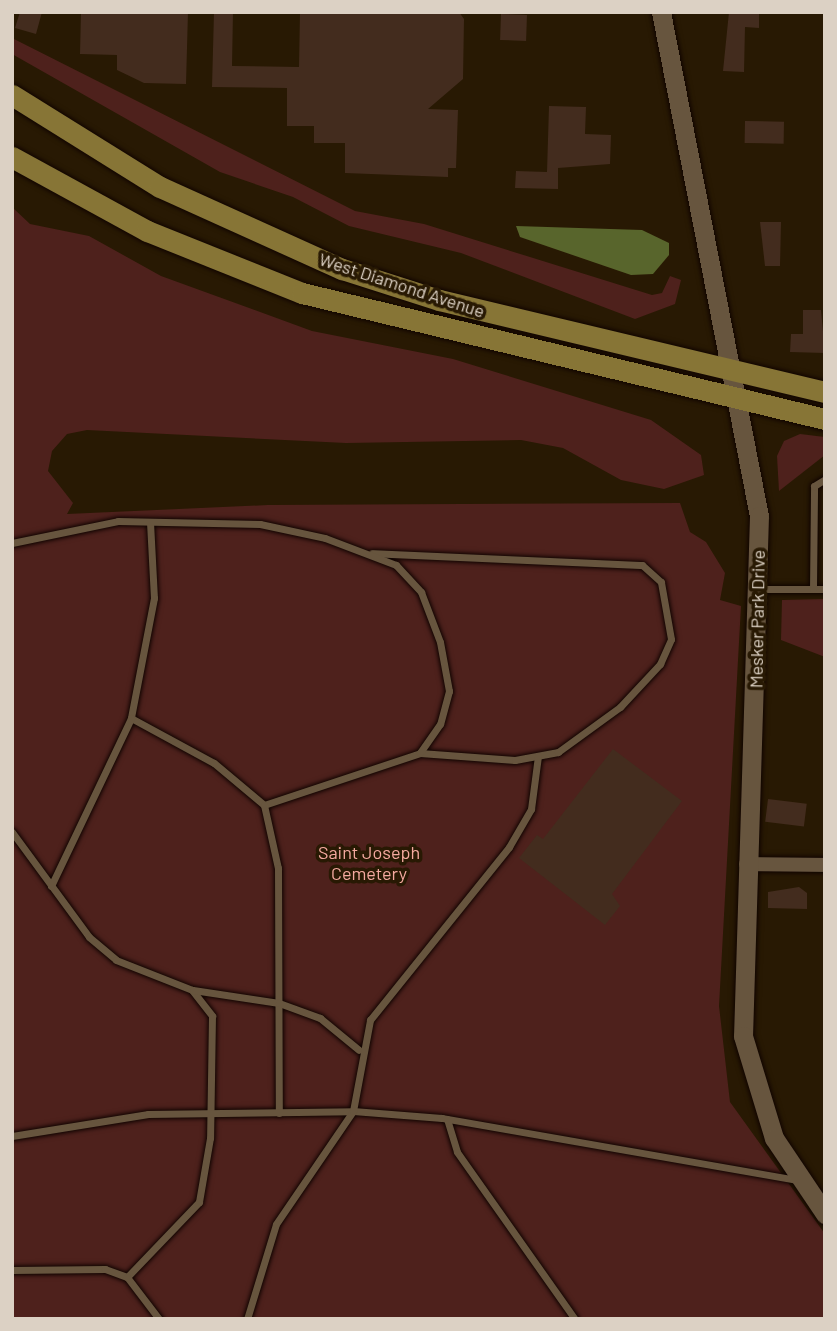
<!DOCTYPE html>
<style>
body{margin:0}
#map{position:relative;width:837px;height:1331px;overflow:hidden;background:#281903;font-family:Barlow,sans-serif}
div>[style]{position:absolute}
.green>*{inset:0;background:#4e211c}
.water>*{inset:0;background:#58652c}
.building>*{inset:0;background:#432c1e;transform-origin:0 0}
.roads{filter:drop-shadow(0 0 2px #100400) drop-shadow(0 0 2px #100400)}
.lane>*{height:7px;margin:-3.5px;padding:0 3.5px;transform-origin:3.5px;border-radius:3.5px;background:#67553e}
.street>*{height:14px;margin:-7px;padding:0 7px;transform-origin:7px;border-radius:7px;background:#67553e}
.secondary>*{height:19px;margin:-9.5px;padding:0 9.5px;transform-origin:9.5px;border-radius:9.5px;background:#67553e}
.primary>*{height:21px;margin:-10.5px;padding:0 10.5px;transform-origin:10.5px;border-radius:10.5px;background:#877536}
span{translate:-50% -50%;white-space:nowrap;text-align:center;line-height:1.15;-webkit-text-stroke:7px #281903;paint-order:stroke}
.street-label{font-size:18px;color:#dcd1c4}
.park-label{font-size:18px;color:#f5aaa0}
.frame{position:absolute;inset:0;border:14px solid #dcd1c4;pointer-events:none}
</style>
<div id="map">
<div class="green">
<i style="clip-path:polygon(12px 38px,355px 211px,424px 224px,652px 295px,662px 293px,670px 276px,681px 280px,675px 304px,635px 319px,461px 253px,349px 226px,293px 197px,220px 172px,12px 54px)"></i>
<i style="clip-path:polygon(12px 207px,30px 224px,89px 236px,161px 276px,312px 331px,453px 359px,651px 420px,701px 455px,704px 475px,664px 489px,621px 480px,563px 448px,521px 440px,346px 443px,87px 430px,67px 434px,52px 451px,48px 471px,73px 503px,67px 514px,268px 505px,680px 503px,690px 532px,706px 542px,725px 573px,720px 600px,741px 606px,719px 1006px,730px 1102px,825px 1234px,825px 1319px,12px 1319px)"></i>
<i style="clip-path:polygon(800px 434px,825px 437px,825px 455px,779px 491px,777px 456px,784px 441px)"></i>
<i style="clip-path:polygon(825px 599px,825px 657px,781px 640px,782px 600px)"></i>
</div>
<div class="water">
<i style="clip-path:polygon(516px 226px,642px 230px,669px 243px,669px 255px,653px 274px,631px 275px,520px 237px)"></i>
</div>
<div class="building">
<i style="clip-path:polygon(20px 12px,42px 12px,36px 34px,15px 28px)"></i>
<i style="clip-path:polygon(81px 12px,188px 12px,186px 84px,144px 83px,117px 70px,117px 55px,80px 54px)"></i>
<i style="clip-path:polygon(214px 12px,233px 12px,232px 66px,299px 67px,300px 12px,459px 12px,464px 19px,463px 79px,428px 109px,458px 110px,456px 168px,448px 168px,448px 177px,345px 173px,345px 143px,314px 143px,314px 126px,287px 126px,287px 88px,212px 87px)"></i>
<i style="clip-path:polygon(729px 12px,759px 12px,759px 28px,745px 27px,744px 72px,723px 71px)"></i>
<i style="left:501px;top:14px;width:26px;height:26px;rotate:2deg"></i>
<i style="clip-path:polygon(549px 106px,586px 107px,585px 134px,611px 135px,610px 164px,558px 168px,558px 189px,515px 188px,516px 171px,547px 172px)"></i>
<i style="left:745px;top:121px;width:39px;height:22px;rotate:1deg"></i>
<i style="clip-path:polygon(760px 222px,781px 222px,780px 266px,765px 266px)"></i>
<i style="clip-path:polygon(803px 310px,821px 310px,825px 353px,790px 352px,791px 334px,803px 334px)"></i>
<i style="clip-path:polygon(613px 749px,682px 801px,612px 894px,620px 906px,605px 925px,519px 858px,537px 835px,543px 839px)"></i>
<i style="left:768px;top:799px;width:39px;height:23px;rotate:7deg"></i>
<i style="clip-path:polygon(799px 887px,807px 893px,807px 909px,768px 908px,768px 892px)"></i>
</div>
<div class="roads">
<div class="lane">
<i style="left:150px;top:522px;width:76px;rotate:87deg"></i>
<i style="left:154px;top:598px;width:122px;rotate:100.9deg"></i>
<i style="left:131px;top:718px;width:94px;rotate:28.5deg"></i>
<i style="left:214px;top:763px;width:65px;rotate:40deg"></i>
<i style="left:264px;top:805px;width:164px;rotate:-18.4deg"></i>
<i style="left:420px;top:753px;width:95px;rotate:4.2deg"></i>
<i style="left:515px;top:760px;width:44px;rotate:-10.5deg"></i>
<i style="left:558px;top:752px;width:77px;rotate:-36deg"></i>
<i style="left:620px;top:707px;width:59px;rotate:-47.1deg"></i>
<i style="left:660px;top:664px;width:27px;rotate:-66deg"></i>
<i style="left:671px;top:639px;width:58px;rotate:-100deg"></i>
<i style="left:661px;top:582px;width:25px;rotate:-138deg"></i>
<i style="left:642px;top:565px;width:270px;rotate:-177.5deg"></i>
<i style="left:12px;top:543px;width:108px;rotate:-11.7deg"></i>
<i style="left:118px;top:521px;width:142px;rotate:1.2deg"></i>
<i style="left:260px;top:524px;width:66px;rotate:12.2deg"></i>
<i style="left:325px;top:538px;width:76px;rotate:20.8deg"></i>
<i style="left:396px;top:565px;width:37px;rotate:47deg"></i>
<i style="left:421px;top:592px;width:53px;rotate:69.2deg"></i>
<i style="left:440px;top:642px;width:50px;rotate:79.6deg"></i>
<i style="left:449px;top:691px;width:34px;rotate:105deg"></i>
<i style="left:440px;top:724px;width:35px;rotate:125deg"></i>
<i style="left:759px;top:589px;width:66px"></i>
<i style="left:813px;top:589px;width:103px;rotate:-89.4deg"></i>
<i style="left:814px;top:486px;width:13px;rotate:-32deg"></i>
<i style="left:264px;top:805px;width:65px;rotate:77.5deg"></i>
<i style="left:278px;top:868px;width:245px;rotate:89.8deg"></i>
<i style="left:12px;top:832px;width:130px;rotate:53.7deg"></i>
<i style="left:89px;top:937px;width:35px;rotate:40deg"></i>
<i style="left:116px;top:960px;width:82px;rotate:21.5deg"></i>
<i style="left:192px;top:990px;width:33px;rotate:52deg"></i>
<i style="left:212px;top:1016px;width:122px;rotate:90.9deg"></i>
<i style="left:210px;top:1138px;width:65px;rotate:99.8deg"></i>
<i style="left:199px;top:1202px;width:104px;rotate:133.8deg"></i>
<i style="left:51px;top:886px;width:186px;rotate:-64.5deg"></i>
<i style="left:193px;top:990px;width:87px;rotate:8.6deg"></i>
<i style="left:279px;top:1003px;width:44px;rotate:20.1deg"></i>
<i style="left:320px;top:1018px;width:50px;rotate:39.4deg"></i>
<i style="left:447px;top:1119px;width:34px;rotate:73deg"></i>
<i style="left:457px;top:1152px;width:204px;rotate:54.8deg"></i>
<i style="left:12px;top:1136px;width:138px;rotate:-9.2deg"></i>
<i style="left:148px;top:1114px;width:205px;rotate:-0.8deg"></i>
<i style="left:353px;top:1111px;width:89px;rotate:4.5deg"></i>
<i style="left:442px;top:1118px;width:362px;rotate:9.9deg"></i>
<i style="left:12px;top:1270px;width:93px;rotate:-0.6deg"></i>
<i style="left:105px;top:1269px;width:23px;rotate:20deg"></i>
<i style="left:127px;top:1277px;width:53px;rotate:52.7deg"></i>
<i style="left:247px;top:1319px;width:99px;rotate:-73deg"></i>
<i style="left:276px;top:1224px;width:137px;rotate:-55.7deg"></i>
<i style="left:353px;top:1111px;width:93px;rotate:-79.4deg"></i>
<i style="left:370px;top:1020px;width:222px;rotate:-51.2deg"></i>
<i style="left:509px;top:847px;width:44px;rotate:-59.9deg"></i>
<i style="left:531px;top:809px;width:53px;rotate:-82.5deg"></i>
</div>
<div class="street">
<i style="left:746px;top:864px;width:79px;rotate:0.7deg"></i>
</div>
<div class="secondary">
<i style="left:661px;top:12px;width:513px;rotate:79deg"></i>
<i style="left:759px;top:516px;width:520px;rotate:91.76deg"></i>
<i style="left:743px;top:1036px;width:107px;rotate:73.1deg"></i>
<i style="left:774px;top:1138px;width:92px;rotate:56.1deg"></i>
</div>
<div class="primary">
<i style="left:12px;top:95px;width:174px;rotate:31.9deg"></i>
<i style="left:160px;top:187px;width:200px;rotate:24.3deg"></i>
<i style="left:342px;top:269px;width:102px;rotate:17.7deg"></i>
<i style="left:439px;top:300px;width:397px;rotate:13.4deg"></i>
<i style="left:12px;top:157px;width:154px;rotate:28.7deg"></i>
<i style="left:147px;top:231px;width:167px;rotate:21.8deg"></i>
<i style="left:302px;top:293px;width:538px;rotate:13.55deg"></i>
</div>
</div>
<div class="street-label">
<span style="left:402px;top:285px;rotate:18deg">West Diamond Avenue</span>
<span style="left:757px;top:619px;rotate:-89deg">Mesker Park Drive</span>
</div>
<div class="park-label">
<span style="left:369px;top:863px">Saint Joseph<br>Cemetery</span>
</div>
<div class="frame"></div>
</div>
